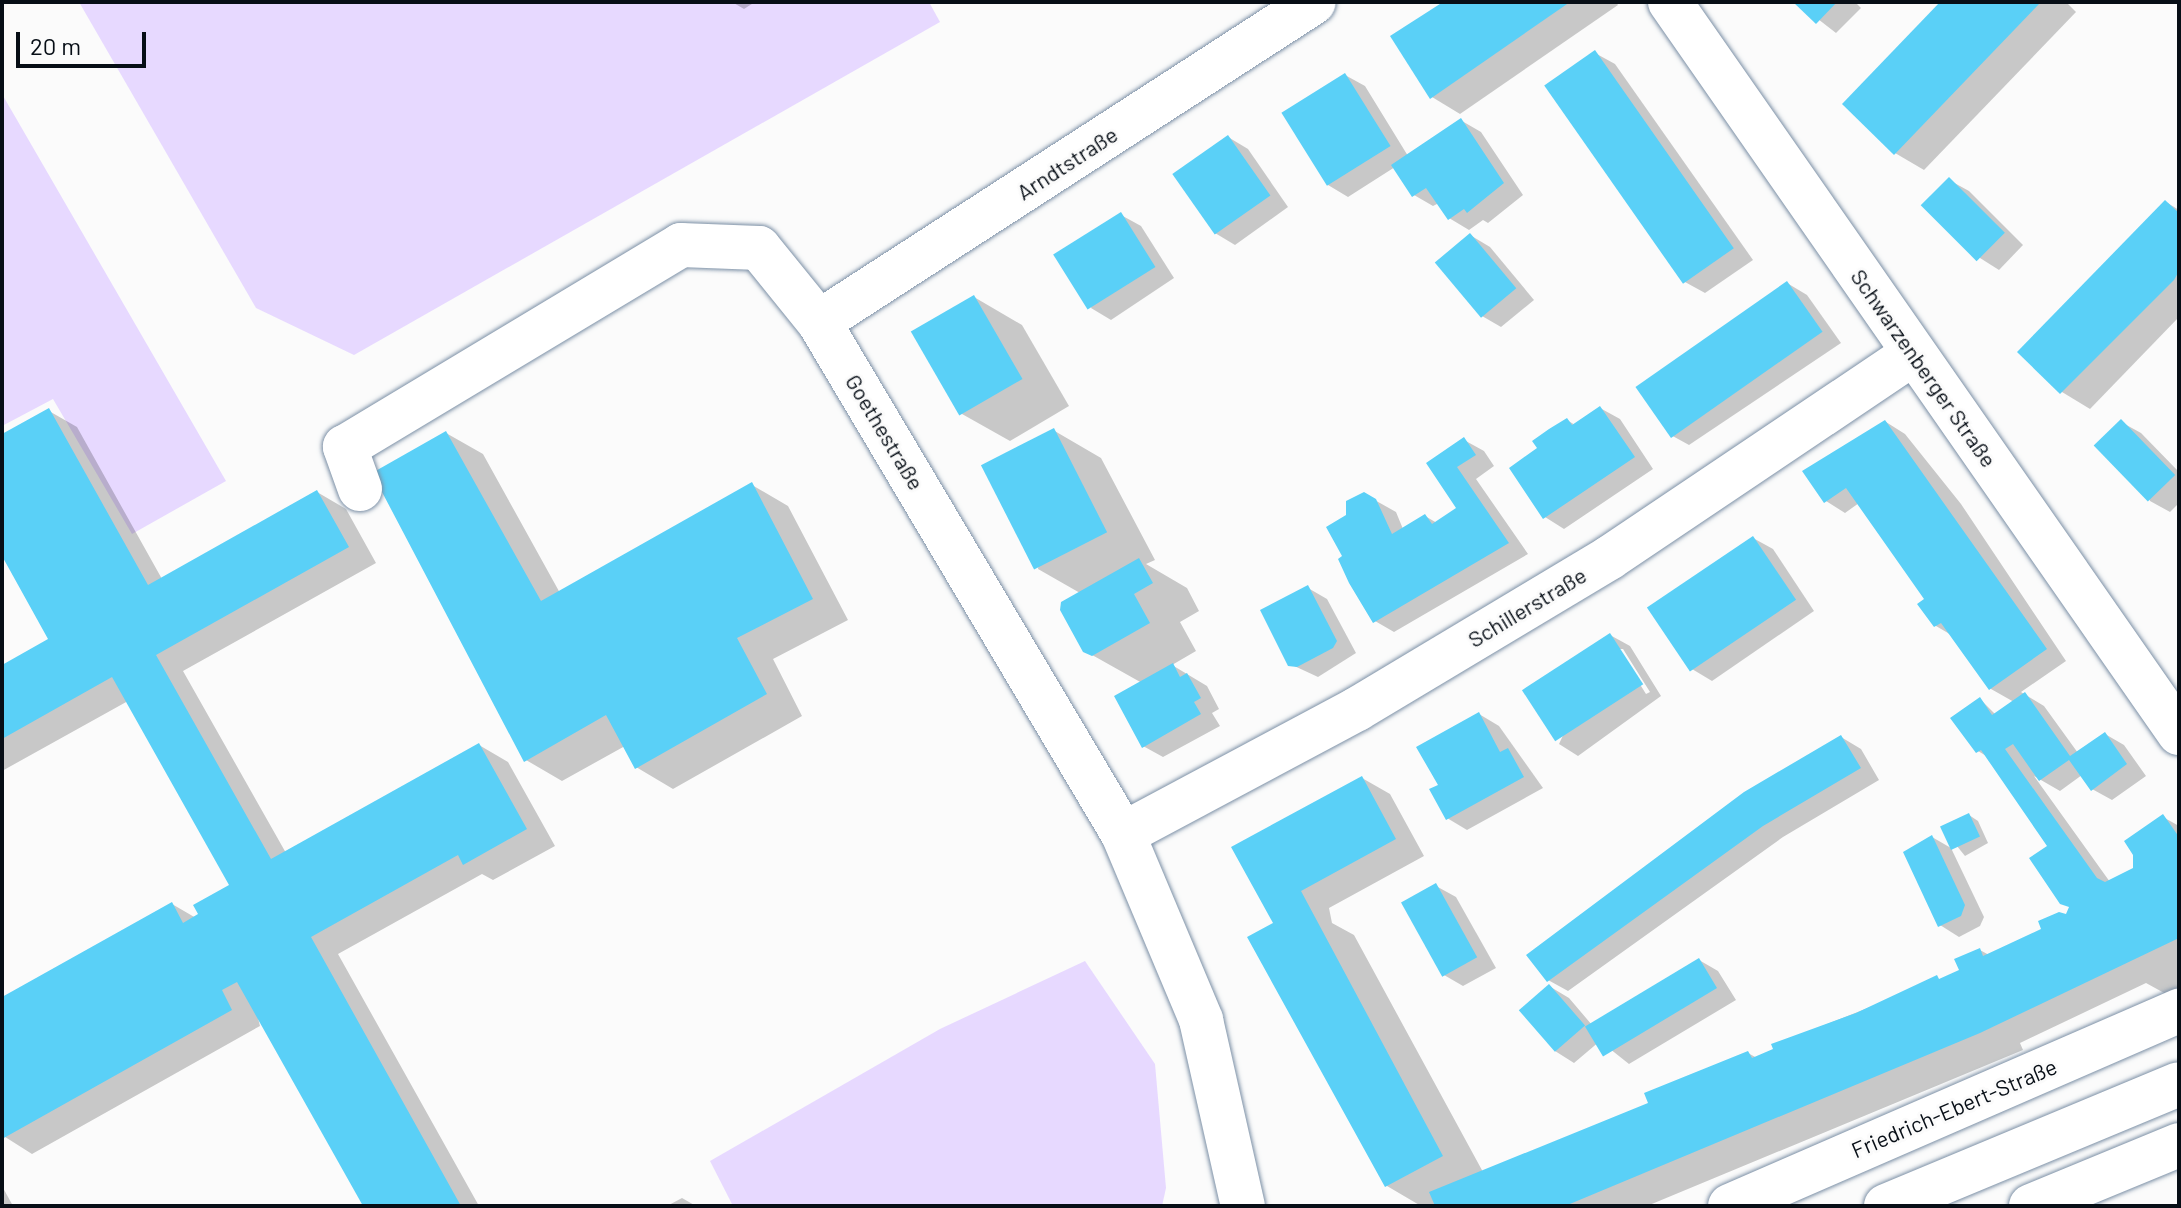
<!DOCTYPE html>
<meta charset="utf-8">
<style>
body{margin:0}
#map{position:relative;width:2181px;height:1208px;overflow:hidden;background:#fbfbfb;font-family:Barlow,sans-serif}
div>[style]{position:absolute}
.green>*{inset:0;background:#e7d9ff}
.shadow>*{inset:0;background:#0003}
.building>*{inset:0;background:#5ad0f7;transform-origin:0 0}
.roads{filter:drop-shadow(0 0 2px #7c90a6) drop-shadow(0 0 2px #7c90a6)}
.minor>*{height:44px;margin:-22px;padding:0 22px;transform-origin:22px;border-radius:22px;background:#fff}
.major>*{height:44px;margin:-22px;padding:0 22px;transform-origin:22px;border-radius:22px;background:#fff}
span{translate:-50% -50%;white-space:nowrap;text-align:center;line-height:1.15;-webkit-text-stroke:6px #fbfbfb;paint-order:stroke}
.street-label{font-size:22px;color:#070e16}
.frame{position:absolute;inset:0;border:4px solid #070e16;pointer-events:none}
.scale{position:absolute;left:16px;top:32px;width:130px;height:36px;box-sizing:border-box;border:4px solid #070e16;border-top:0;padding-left:10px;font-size:24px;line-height:28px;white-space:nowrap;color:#070e16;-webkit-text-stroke:6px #fbfbfb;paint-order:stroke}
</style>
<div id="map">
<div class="green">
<i style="clip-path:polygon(79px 2px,929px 2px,940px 22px,354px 355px,256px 308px)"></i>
<i style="clip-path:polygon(2px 94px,226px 481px,132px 534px,53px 399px,2px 426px)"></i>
<i style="clip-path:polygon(1085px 961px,1155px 1064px,1166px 1188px,1162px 1206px,733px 1206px,710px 1161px,940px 1029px)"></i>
</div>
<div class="shadow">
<i style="clip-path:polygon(732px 2px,755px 2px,744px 9px)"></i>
<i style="clip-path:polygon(1446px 2px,1616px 2px,1618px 5px,1460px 114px,1432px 97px)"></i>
<i style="clip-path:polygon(1796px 2px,1855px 2px,1861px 8px,1836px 33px)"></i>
<i style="clip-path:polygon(1943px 2px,2066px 2px,2076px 12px,1924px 170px,1895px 153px)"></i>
<i style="clip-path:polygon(1595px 53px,1615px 64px,1753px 260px,1705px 293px,1685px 282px)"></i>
<i style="clip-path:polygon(1345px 75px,1365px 86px,1408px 156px,1462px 121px,1481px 132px,1523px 195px,1488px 223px,1483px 220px,1469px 230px,1449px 218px,1439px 203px,1433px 206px,1414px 195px,1395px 167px,1348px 197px,1328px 185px)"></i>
<i style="clip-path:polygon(1228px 137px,1248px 149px,1288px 207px,1235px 245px,1215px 233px)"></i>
<i style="clip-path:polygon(1949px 180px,1969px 191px,2023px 245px,1999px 270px,1980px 258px)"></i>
<i style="clip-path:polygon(2166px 202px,2179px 210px,2179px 317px,2090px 409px,2062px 392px,2020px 352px)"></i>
<i style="clip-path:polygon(1121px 215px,1141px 226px,1174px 278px,1111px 320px,1091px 308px)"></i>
<i style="clip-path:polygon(1470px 235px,1490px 247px,1534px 300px,1501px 327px,1482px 316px,1437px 263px)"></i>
<i style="clip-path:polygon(1787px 283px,1807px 295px,1841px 343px,1689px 445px,1669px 434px)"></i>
<i style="clip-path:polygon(974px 297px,1022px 325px,1069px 406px,1010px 441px,962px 414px)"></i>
<i style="clip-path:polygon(1600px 408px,1620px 419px,1653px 469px,1564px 529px,1545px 517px,1540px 449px,1567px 420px,1575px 425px)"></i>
<i style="clip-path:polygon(49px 411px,77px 427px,162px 579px,317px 492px,346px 509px,376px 563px,183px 671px,286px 853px,479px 745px,508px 762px,555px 846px,493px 880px,482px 874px,338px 954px,479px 1206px,365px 1206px,257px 1014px,260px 1026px,32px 1154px,2px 1135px,2px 999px,172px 904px,196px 918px,231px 886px,128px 701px,2px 771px,2px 667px,51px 640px,2px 552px,2px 437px)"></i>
<i style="clip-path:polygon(1886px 422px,1905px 434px,1961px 504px,2066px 661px,2021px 692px,2044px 706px,2078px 753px,2105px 734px,2124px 745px,2146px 776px,2112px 800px,2092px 789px,2082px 775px,2060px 791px,2034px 776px,2110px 882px,2135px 870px,2163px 817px,2179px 826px,2179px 987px,2166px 994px,2146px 983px,2020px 1043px,2023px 1050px,1647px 1206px,1421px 1206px,1387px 1186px,1277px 923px,1362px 778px,1390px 794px,1424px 856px,1329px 908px,1332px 923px,1354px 935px,1483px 1172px,1651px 1104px,1748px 1053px,1757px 1058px,1776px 1050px,1774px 1045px,1959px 972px,1980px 950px,1989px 955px,2069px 919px,2071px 908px,2050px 846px,1988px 757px,1978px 751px,1980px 699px,1996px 715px,2014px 702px,1991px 689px,1953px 636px,1936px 626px,1927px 599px,1859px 503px,1845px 513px,1826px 501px)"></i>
<i style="clip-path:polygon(2121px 422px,2141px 433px,2179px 472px,2179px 503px,2170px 512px,2150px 501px)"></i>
<i style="clip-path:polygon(1053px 430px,1101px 458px,1155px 560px,1146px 564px,1187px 588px,1199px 611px,1180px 622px,1196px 651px,1172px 665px,1207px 686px,1219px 709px,1212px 713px,1220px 726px,1163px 757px,1143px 746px,1142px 683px,1085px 651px,1080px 593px,1038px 569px)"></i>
<i style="clip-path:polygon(446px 433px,483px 454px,560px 593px,752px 485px,788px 506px,848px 620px,773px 659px,802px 716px,673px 789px,636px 767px,625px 746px,562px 781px,526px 760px)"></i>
<i style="clip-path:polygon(1464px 440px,1484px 451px,1494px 466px,1476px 479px,1528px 554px,1394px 632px,1375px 621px,1345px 557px,1348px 516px,1364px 494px,1396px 512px,1403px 529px,1425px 516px,1437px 523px,1459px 508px,1429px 463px)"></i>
<i style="clip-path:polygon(1753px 538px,1773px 549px,1814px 611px,1712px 681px,1692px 669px)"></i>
<i style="clip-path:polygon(1308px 588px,1327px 599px,1356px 653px,1318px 677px,1290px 664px)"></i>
<i style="clip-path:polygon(evenodd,1610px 635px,1630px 646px,1661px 696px,1578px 756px,1559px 744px,1610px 635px,1618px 649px,1623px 649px,1650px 692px,1646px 694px,1618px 649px)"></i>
<i style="clip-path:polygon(1479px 714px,1499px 726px,1543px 788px,1467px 830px,1447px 818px)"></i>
<i style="clip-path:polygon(1841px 737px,1861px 749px,1879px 780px,1783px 837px,1568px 991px,1548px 980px)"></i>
<i style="clip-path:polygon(1969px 815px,1978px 821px,1988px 843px,1965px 856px,1944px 830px)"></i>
<i style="clip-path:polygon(1932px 837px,1951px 848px,1984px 917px,1980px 926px,1959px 937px,1940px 925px)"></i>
<i style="clip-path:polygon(1436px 886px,1456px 897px,1496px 968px,1463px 986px,1444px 975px)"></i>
<i style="clip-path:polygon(1699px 960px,1718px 971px,1736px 1000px,1629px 1064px,1600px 1041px,1574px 1063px,1555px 1051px,1549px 986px,1569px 998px,1592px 1025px)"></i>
<i style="clip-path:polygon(2px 1186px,13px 1206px,2px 1206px)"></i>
<i style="clip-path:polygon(682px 1198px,696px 1206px,667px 1206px)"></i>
</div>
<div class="building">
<i style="clip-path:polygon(1443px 2px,1570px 2px,1430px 99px,1390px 36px)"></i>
<i style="clip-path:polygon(1793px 2px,1837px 2px,1816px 24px)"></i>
<i style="clip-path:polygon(1940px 2px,2041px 2px,1894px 155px,1842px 104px)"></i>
<i style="left:1595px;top:50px;width:242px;height:62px;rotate:55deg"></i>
<i style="left:1345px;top:73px;width:86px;height:75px;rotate:58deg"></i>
<i style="clip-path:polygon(1461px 118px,1504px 183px,1467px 213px,1464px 209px,1448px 220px,1426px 188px,1412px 197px,1391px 165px)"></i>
<i style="left:1228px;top:135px;width:74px;height:68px;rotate:55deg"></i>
<i style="left:1949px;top:177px;width:79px;height:40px;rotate:45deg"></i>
<i style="clip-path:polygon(2165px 200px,2179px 213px,2179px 271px,2174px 280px,2060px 394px,2017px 352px)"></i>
<i style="left:1121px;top:212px;width:65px;height:80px;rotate:58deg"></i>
<i style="left:1470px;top:233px;width:72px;height:46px;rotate:50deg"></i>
<i style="left:1787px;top:281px;width:62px;height:185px;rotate:55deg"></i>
<i style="left:974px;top:295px;width:97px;height:73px;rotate:60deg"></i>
<i style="clip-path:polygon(1600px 406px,1635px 457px,1543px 519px,1509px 468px,1537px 448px,1532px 441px,1549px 429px,1567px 418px,1572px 425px)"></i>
<i style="clip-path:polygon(49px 408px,148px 585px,317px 490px,349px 547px,156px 655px,271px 859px,479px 743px,527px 829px,463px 865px,458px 855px,311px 937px,461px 1206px,363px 1206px,237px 982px,222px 990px,232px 1010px,2px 1139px,2px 997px,172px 902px,183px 923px,198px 914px,193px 905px,229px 885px,112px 677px,2px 739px,2px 665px,48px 639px,2px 556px,2px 434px)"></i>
<i style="left:2121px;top:419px;width:78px;height:38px;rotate:46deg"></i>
<i style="clip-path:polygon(1885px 420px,2047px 649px,1989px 690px,1941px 623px,1934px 627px,1917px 604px,1924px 599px,1846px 488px,1824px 503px,1802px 471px)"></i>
<i style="left:1054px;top:428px;width:117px;height:82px;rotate:63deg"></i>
<i style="clip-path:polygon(446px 431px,541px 601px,752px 482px,813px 599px,737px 638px,767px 694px,635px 769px,606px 715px,524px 762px,372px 473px)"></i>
<i style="clip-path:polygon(1464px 437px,1476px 455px,1457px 467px,1509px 543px,1373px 623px,1349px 583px,1338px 559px,1342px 556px,1326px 527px,1346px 515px,1346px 501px,1364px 492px,1376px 499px,1392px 534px,1425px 514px,1432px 524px,1456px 508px,1426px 463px)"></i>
<i style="left:1753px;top:536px;width:77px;height:128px;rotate:56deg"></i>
<i style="clip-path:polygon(1139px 558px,1153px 583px,1134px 594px,1150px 623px,1092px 656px,1083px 652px,1060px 610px,1061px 602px)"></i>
<i style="clip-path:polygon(1308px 585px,1337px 641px,1333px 648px,1297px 667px,1288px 666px,1260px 610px)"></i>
<i style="left:1610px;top:633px;width:61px;height:105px;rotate:57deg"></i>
<i style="clip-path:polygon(1173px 663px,1180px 677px,1187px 673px,1201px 698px,1194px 702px,1201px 714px,1142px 748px,1114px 696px)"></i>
<i style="clip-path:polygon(2025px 692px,2070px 756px,2105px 732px,2127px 764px,2091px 791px,2069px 760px,2039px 781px,2013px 744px,2005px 749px,2097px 878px,2105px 882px,2133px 868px,2133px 855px,2124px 841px,2163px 814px,2179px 837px,2179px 938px,1980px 1033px,1565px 1206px,1435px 1206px,1429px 1192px,1648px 1103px,1644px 1093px,1748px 1051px,1752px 1058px,1773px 1049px,1771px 1044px,1856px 1013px,1937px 975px,1939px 979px,1959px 970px,1954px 959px,1980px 948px,1983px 956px,2041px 929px,2038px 921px,2059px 912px,2066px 914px,2069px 907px,2060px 904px,2029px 858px,2047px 846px,1981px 750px,1976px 753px,1950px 718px,1980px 697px,1992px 715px)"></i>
<i style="clip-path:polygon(1479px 712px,1500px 752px,1508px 748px,1524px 777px,1446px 820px,1429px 789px,1438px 785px,1416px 747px)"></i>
<i style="clip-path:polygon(1841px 735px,1861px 768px,1763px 826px,1547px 982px,1526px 955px,1744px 792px)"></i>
<i style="clip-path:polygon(1362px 776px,1396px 839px,1301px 891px,1443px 1156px,1385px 1187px,1247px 937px,1273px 923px,1231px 847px)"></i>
<i style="left:1969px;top:813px;width:26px;height:32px;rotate:65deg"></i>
<i style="clip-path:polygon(1932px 835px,1965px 905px,1961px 916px,1938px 927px,1903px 852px)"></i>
<i style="left:1436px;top:883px;width:85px;height:40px;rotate:61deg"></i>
<i style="left:1699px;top:958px;width:35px;height:133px;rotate:59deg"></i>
<i style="left:1549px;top:984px;width:55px;height:40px;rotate:49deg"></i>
</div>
<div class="roads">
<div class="minor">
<i style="left:819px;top:322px;width:589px;rotate:-32.88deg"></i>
<i style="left:360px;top:489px;width:45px;rotate:-109.7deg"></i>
<i style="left:345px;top:447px;width:392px;rotate:-31deg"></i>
<i style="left:681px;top:245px;width:78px;rotate:2.2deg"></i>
<i style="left:759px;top:248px;width:95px;rotate:51deg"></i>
<i style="left:819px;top:322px;width:595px;rotate:59.3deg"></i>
<i style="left:1123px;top:834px;width:202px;rotate:67.2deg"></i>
<i style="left:1201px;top:1020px;width:191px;rotate:77.3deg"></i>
<i style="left:1123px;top:834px;width:265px;rotate:-28.1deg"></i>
<i style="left:1357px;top:709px;width:294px;rotate:-30.9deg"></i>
<i style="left:1609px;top:558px;width:367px;rotate:-33.9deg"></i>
</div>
<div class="major">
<i style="left:1670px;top:2px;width:891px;rotate:55.15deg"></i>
<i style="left:1730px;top:1206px;width:490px;rotate:-23.5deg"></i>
<i style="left:1886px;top:1206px;width:317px;rotate:-22.6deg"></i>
<i style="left:2031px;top:1206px;width:160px;rotate:-22.4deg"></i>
</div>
</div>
<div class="street-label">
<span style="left:1067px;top:163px;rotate:-33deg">Arndtstraße</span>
<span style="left:1924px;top:368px;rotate:55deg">Schwarzenberger Straße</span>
<span style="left:885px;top:432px;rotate:59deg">Goethestraße</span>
<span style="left:1527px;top:607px;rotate:-31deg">Schillerstraße</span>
<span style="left:1954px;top:1108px;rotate:-23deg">Friedrich-Ebert-Straße</span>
</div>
<div class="frame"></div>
<div class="scale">20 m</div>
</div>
